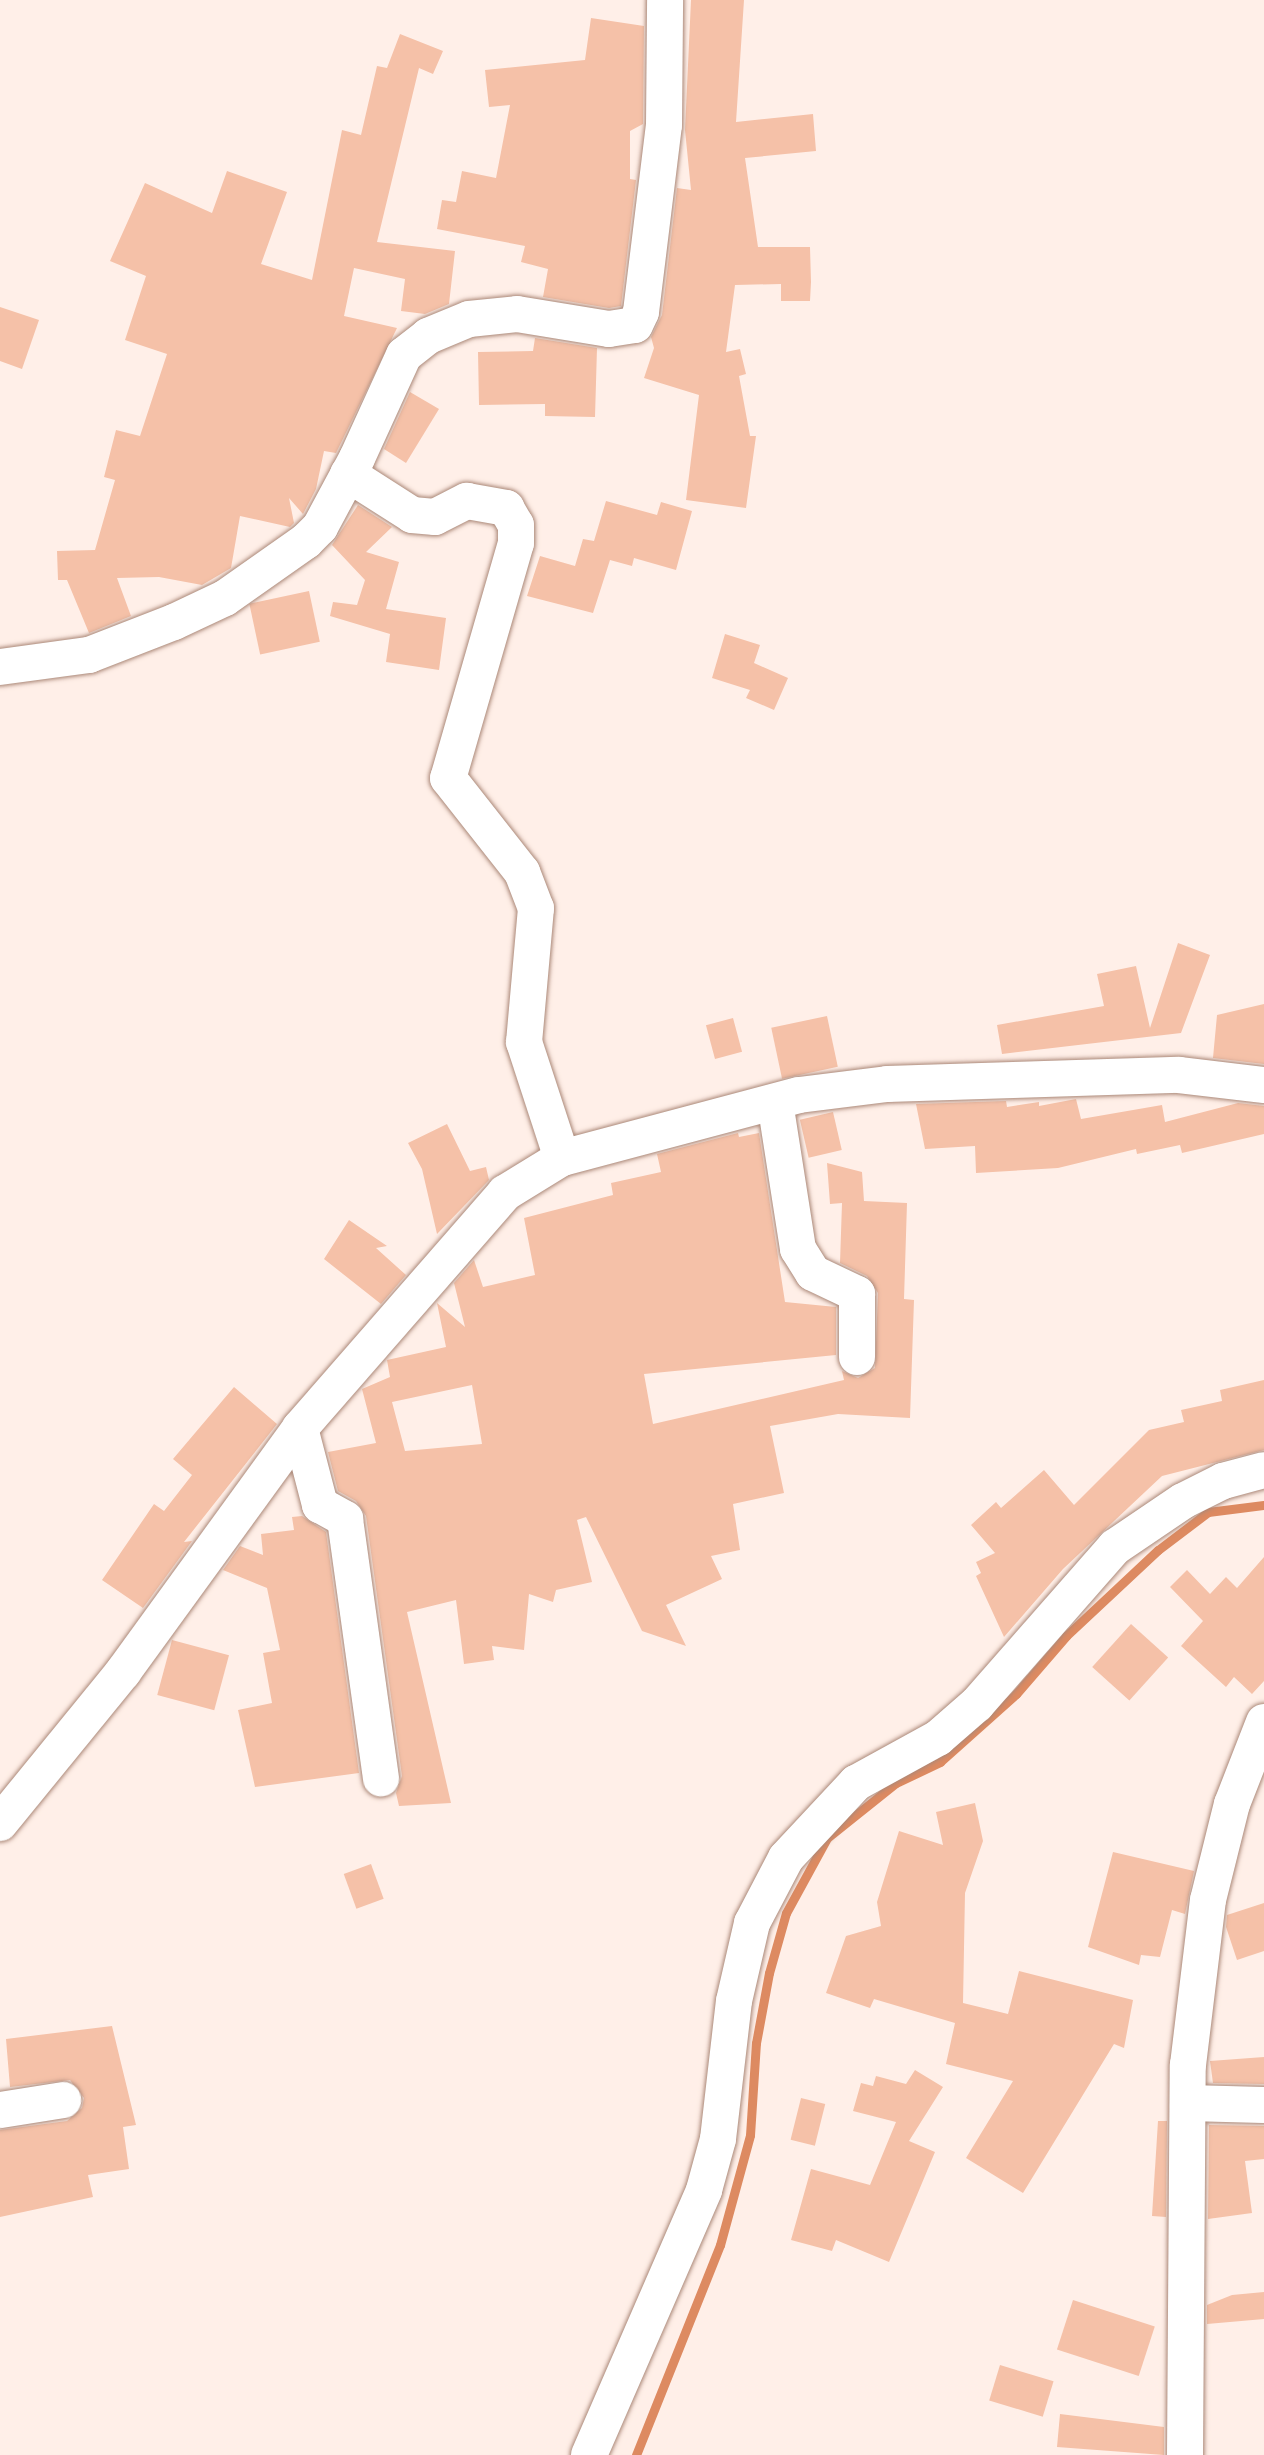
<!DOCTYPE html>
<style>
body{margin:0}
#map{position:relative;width:1264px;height:2455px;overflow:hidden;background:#ffefe8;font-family:"Asap Condensed",sans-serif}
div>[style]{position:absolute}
.stream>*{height:9px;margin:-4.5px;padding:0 4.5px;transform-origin:4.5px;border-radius:4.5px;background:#dd8a61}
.building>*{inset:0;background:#f5c1a8;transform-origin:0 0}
.roads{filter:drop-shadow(0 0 2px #ab8878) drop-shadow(0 0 2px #ab8878)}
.street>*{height:36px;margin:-18px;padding:0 18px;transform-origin:18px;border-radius:18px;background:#fff}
span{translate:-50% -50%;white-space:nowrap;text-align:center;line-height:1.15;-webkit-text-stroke:6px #fff;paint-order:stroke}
</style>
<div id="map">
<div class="stream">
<i style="left:636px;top:2455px;width:226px;rotate:-68.2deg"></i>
<i style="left:720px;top:2245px;width:114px;rotate:-74.7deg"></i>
<i style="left:750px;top:2135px;width:92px;rotate:-86.3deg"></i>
<i style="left:756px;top:2043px;width:71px;rotate:-79.5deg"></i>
<i style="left:769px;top:1973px;width:62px;rotate:-74.2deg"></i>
<i style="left:786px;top:1913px;width:85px;rotate:-61.3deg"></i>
<i style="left:827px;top:1838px;width:88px;rotate:-38.6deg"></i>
<i style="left:896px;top:1783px;width:49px;rotate:-25.5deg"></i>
<i style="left:940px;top:1762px;width:102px;rotate:-41.8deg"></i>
<i style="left:1016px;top:1694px;width:77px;rotate:-49.2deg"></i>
<i style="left:1066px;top:1636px;width:126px;rotate:-43.1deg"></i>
<i style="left:1158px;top:1550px;width:63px;rotate:-37.2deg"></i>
<i style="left:1208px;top:1512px;width:56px;rotate:-7.1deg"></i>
</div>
<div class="building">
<i style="clip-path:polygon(691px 0,744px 0,736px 122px,813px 114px,816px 151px,745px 158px,758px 247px,810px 247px,811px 282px,810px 301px,781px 301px,781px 284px,735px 285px,726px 352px,740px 349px,746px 374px,739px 376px,750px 436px,756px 436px,746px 508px,686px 500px,699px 395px,644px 378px,654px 348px,651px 337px,662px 315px,677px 188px,691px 190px,685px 130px)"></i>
<i style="clip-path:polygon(591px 18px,644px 26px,643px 124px,630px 131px,630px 179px,636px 180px,621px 306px,609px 308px,543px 297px,548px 269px,521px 262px,525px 246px,437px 229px,442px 200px,456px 202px,462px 171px,496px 178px,510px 105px,489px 107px,485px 70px,585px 60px)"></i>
<i style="clip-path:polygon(400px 34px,443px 51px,433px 74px,419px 68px,377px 242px,455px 251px,449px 304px,425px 314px,401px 311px,405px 279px,354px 268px,344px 316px,397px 328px,336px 453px,324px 451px,316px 489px,303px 514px,289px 498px,294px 523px,290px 527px,240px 516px,231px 568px,202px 585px,159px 577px,117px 578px,131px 616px,89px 633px,67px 580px,58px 580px,57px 551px,95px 550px,115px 480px,104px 477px,116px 430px,140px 436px,167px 354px,125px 340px,146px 276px,110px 261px,145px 183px,212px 213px,227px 171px,287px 192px,261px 264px,312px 280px,342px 130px,361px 135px,377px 66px,387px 68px)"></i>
<i style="clip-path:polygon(0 307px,39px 320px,22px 369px,0 361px)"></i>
<i style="clip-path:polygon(535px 338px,597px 348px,595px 417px,545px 416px,545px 404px,479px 405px,478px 352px,533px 351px)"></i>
<i style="clip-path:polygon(410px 392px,439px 409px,406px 463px,384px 449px)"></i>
<i style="clip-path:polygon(606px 501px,657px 515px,661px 502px,692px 511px,676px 570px,634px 558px,632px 566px,610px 560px,593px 613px,527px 596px,540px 556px,575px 566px,583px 539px,594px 541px)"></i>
<i style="clip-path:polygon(358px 505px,392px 527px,366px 552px,399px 562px,386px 609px,446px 618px,439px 670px,386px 662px,390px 634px,330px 616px,333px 602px,357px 605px,365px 580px,332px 545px)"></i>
<i style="left:309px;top:591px;width:52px;height:61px;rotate:78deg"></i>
<i style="clip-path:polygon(725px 634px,760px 645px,754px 663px,788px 678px,774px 710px,746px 698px,750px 690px,712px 678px)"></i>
<i style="clip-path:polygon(1178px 943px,1210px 955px,1181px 1033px,1002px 1054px,997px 1025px,1104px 1006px,1097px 974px,1136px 966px,1150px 1028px)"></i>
<i style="clip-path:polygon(1264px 1004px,1264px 1064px,1213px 1058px,1217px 1015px)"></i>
<i style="left:827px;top:1016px;width:52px;height:57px;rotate:78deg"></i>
<i style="left:733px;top:1018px;width:35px;height:28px;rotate:75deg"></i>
<i style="clip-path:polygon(1076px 1099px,1081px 1119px,1162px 1105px,1165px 1122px,1238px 1103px,1264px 1106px,1264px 1134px,1182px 1153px,1180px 1145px,1137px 1154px,1136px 1149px,1058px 1168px,976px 1173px,975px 1146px,925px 1149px,916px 1104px,1006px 1101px,1007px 1107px,1039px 1102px,1039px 1106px)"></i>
<i style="left:833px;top:1112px;width:39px;height:34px;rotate:77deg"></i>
<i style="clip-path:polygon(447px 1124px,470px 1171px,486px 1167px,489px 1180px,437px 1234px,422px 1169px,408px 1143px)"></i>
<i style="clip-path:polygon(evenodd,738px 1133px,739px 1137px,759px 1133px,785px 1302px,836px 1307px,836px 1355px,644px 1374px,653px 1424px,844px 1380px,842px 1371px,858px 1378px,875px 1368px,878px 1293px,867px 1276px,840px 1263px,842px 1203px,830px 1204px,827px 1163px,862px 1172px,864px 1201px,907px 1203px,904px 1299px,914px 1300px,910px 1418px,838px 1414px,770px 1426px,784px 1493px,733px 1504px,740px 1550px,711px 1556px,722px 1579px,666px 1605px,686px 1646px,642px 1631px,586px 1517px,577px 1520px,592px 1582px,556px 1590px,553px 1602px,529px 1594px,524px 1650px,492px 1646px,494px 1660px,464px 1664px,456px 1600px,407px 1612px,451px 1803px,399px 1806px,396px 1793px,402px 1776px,366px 1516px,356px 1501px,338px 1491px,328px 1452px,376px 1443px,362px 1389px,390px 1377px,387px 1360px,446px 1347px,437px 1303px,465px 1327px,454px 1283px,474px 1260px,483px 1287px,535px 1275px,524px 1218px,613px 1195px,611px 1183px,661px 1172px,657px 1154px,738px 1133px,472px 1385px,482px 1444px,405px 1451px,392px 1402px,472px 1385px)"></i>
<i style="clip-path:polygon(349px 1220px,387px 1246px,376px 1248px,406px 1275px,381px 1304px,324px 1259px)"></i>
<i style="clip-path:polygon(1264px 1380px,1264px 1450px,1162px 1476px,1063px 1569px,1004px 1637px,976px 1576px,981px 1573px,976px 1562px,995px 1553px,971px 1525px,996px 1502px,1001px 1508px,1044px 1470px,1074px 1505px,1149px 1430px,1184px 1422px,1181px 1410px,1222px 1401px,1220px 1390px)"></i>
<i style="clip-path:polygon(234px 1387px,277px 1424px,184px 1542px,192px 1541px,143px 1608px,102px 1580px,154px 1504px,164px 1511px,192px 1475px,173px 1459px)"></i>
<i style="clip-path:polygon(302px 1516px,326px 1532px,359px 1773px,255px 1787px,238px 1710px,272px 1703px,263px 1653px,280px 1650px,267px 1588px,223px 1570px,240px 1546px,263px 1555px,261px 1534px,294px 1530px,292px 1517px)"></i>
<i style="clip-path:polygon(1264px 1557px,1264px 1681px,1252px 1694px,1234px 1677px,1226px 1687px,1181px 1646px,1203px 1621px,1170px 1587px,1187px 1570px,1210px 1594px,1226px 1577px,1237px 1588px)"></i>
<i style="left:1131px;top:1624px;width:50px;height:58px;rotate:42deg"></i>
<i style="left:172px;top:1640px;width:59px;height:57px;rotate:15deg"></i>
<i style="clip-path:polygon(975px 1803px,983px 1841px,965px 1893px,963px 2003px,1008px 2014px,1019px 1971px,1133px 2000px,1124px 2048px,1114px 2044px,1023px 2193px,966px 2158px,1013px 2081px,946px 2064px,955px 2023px,874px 1999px,870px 2008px,826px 1993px,846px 1936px,881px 1926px,877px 1902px,899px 1831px,943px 1845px,936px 1812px)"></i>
<i style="clip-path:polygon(1113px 1852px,1194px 1871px,1185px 1914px,1172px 1910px,1160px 1957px,1141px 1955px,1139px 1965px,1088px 1947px)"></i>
<i style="left:371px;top:1864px;width:37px;height:29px;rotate:70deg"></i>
<i style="clip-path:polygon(1264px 1903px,1264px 1951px,1237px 1960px,1226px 1927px,1227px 1915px)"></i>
<i style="clip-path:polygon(112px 2026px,136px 2125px,123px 2127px,129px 2169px,88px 2175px,93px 2197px,0 2217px,0 2130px,67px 2121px,82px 2108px,84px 2098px,70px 2080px,10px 2087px,6px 2039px)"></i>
<i style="clip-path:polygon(1264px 2057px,1264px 2084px,1213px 2083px,1210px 2061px)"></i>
<i style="clip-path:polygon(915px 2070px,943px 2087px,909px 2141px,935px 2152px,889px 2262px,836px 2240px,832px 2251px,791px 2240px,811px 2169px,870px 2185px,896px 2122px,853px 2111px,861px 2083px,873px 2086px,876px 2076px,906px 2084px)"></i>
<i style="left:801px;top:2098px;width:25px;height:43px;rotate:14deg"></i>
<i style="clip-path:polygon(1158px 2121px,1167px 2121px,1166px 2217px,1152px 2216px)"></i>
<i style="clip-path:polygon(1209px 2125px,1264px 2126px,1264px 2159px,1245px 2161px,1252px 2213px,1208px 2219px)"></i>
<i style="clip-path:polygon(1264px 2292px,1264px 2319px,1207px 2324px,1207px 2305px,1232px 2295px)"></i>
<i style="left:1073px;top:2300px;width:86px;height:52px;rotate:18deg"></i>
<i style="left:1000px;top:2365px;width:56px;height:37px;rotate:17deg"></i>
<i style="clip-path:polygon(1060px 2414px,1164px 2427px,1164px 2455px,1057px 2447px)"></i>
</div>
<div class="roads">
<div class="street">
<i style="left:348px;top:474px;width:76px;rotate:32.6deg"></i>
<i style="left:412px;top:515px;width:23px;rotate:5deg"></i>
<i style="left:435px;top:517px;width:36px;rotate:-27deg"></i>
<i style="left:467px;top:501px;width:40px;rotate:10deg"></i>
<i style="left:506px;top:508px;width:20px;rotate:60deg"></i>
<i style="left:516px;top:525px;width:18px;rotate:90deg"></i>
<i style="left:516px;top:543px;width:245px;rotate:106.1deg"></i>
<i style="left:448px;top:778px;width:120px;rotate:51.8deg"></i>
<i style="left:522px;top:872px;width:39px;rotate:69deg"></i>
<i style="left:536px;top:908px;width:135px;rotate:95.1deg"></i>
<i style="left:524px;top:1042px;width:122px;rotate:71.9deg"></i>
<i style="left:0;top:667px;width:90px;rotate:-7.7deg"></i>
<i style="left:89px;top:655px;width:91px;rotate:-21.2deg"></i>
<i style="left:174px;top:622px;width:56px;rotate:-25.2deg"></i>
<i style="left:225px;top:598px;width:99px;rotate:-35.1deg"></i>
<i style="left:306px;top:541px;width:20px;rotate:-45deg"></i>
<i style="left:320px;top:527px;width:78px;rotate:-61.8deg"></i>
<i style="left:357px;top:458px;width:113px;rotate:-65.5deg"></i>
<i style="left:404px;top:355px;width:31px;rotate:-38deg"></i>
<i style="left:428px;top:336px;width:44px;rotate:-22.5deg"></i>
<i style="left:469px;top:319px;width:48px;rotate:-5.9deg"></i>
<i style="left:517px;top:314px;width:93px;rotate:9.3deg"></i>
<i style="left:609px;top:329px;width:26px;rotate:-9deg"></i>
<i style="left:635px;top:325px;width:14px;rotate:-65deg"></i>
<i style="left:641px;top:312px;width:188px;rotate:-83deg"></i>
<i style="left:664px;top:125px;width:125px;rotate:-89.5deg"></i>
<i style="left:775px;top:1102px;width:149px;rotate:81.1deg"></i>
<i style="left:798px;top:1249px;width:28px;rotate:58deg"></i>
<i style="left:813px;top:1273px;width:49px;rotate:25.5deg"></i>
<i style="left:857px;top:1294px;width:63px;rotate:90deg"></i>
<i style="left:300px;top:1428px;width:80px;rotate:75.4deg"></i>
<i style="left:320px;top:1505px;width:29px;rotate:29deg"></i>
<i style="left:345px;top:1519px;width:262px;rotate:82.1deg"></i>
<i style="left:0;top:1823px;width:195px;rotate:-50.8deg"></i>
<i style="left:123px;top:1672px;width:301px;rotate:-54deg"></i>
<i style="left:300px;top:1428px;width:312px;rotate:-48.9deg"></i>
<i style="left:505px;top:1193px;width:67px;rotate:-31.6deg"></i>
<i style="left:562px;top:1158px;width:245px;rotate:-14.9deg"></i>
<i style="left:799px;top:1095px;width:89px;rotate:-7.1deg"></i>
<i style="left:887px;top:1084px;width:292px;rotate:-1.8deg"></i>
<i style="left:1179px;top:1075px;width:86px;rotate:6.7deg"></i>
<i style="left:1188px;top:2103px;width:76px;rotate:1.5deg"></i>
<i style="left:0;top:2110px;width:64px;rotate:-9deg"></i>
<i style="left:589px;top:2455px;width:289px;rotate:-66.5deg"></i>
<i style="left:704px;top:2190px;width:53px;rotate:-74.6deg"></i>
<i style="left:718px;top:2139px;width:139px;rotate:-83.4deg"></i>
<i style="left:734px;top:2001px;width:80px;rotate:-77deg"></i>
<i style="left:752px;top:1923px;width:73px;rotate:-62.4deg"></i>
<i style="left:786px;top:1858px;width:103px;rotate:-47deg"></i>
<i style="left:856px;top:1783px;width:94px;rotate:-28.8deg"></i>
<i style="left:938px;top:1738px;width:52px;rotate:-41.1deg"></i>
<i style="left:977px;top:1704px;width:209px;rotate:-48.7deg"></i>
<i style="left:1115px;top:1547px;width:82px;rotate:-34.1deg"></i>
<i style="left:1183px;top:1501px;width:45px;rotate:-26.6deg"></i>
<i style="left:1223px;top:1481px;width:42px;rotate:-15deg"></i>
<i style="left:1185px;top:2455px;width:390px;rotate:-89.6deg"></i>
<i style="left:1188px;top:2065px;width:166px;rotate:-83.1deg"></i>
<i style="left:1208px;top:1900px;width:99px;rotate:-76deg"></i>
<i style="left:1232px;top:1804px;width:88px;rotate:-68.7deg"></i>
</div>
</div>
</div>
